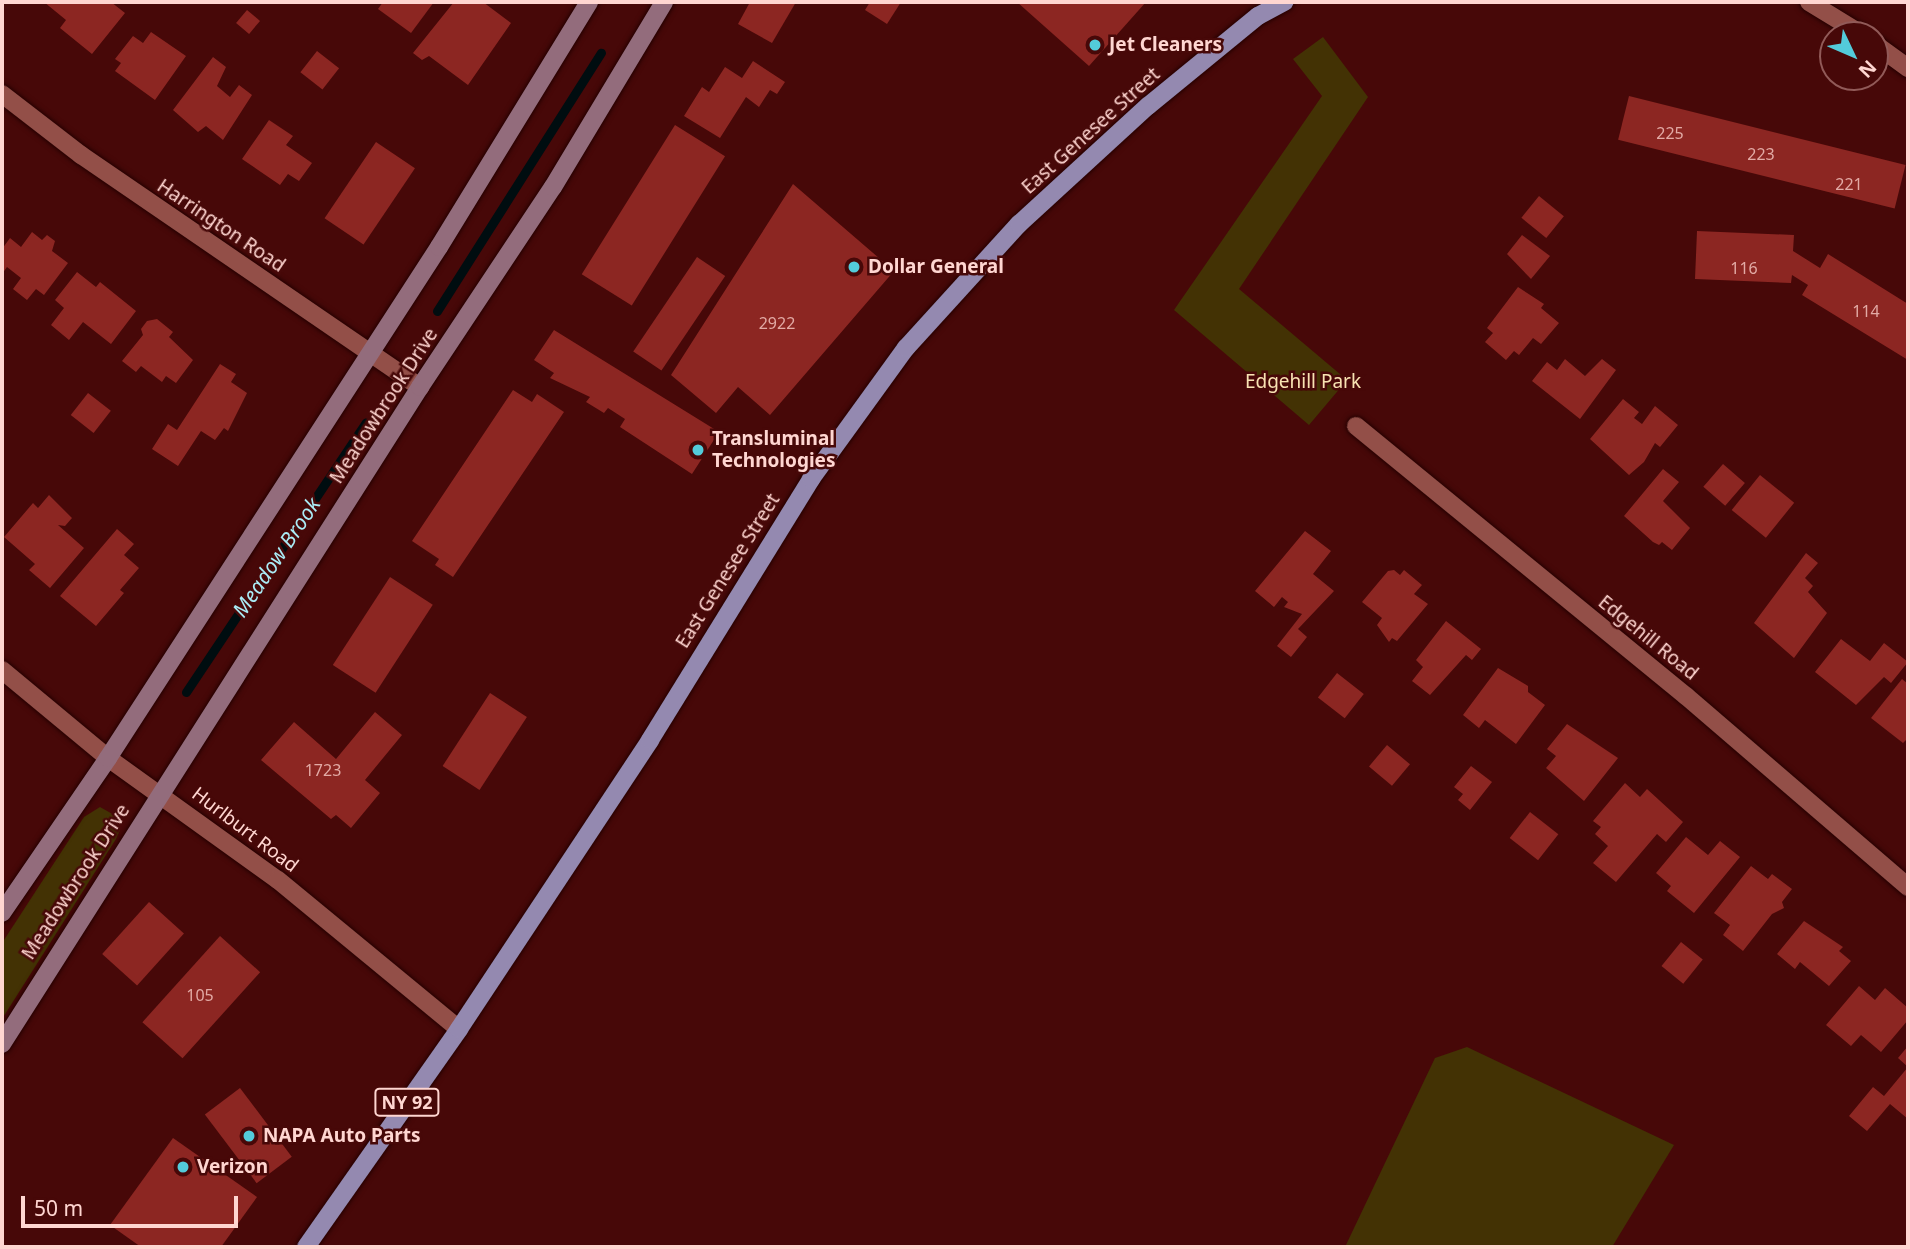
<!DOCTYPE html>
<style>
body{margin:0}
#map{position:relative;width:1910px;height:1249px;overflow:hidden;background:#470808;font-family:"Noto Sans",sans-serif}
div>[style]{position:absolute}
.green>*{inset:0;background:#433204}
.stream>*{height:9px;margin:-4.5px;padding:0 4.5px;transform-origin:4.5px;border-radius:4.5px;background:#000d10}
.building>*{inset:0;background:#8c2622;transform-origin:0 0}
.roads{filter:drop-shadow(0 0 2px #250000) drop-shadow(0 0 2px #250000)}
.street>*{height:18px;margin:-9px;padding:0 9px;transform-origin:9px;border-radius:9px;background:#934f48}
.secondary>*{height:18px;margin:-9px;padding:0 9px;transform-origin:9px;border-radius:9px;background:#936c7c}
.primary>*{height:18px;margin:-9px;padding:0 9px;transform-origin:9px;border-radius:9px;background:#9489b0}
.dots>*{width:19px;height:19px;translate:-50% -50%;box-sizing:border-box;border:4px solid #470808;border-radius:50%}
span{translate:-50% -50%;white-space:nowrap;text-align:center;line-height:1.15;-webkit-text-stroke:5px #470808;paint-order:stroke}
.number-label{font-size:16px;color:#e2aaa5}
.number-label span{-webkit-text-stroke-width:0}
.shield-label span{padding:2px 5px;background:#470808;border:2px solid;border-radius:5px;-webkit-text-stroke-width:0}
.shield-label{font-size:18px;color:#ffd6d1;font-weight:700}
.poi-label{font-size:19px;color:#ffd6d1;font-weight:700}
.left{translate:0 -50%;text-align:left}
.street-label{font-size:19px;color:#ffd6d1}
.park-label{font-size:19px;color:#f8e2b2}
.water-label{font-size:21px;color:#aaecf6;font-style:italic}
.frame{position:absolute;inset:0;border:4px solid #ffd6d1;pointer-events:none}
.north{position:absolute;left:1819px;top:21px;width:70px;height:70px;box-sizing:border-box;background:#470808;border:2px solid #915a58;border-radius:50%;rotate:134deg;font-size:19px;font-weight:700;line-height:28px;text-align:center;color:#ffd6d1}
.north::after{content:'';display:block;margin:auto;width:24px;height:32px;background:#53cbda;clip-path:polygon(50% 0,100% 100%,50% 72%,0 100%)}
.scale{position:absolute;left:21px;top:1196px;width:217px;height:32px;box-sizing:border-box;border:4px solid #ffd6d1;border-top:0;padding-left:9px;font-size:21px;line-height:24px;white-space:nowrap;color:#ffd6d1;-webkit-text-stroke:5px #470808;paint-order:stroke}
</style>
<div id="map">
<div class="green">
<i style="clip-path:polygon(1323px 37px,1368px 97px,1239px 289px,1347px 380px,1309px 425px,1174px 310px,1322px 96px,1293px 59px)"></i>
<i style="clip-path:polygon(100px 807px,116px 816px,120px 830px,116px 839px,2px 1019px,2px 943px,84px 817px)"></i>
<i style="clip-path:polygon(1467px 1047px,1674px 1145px,1612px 1247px,1345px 1247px,1435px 1058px)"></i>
</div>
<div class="stream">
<i style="left:437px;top:311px;width:306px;rotate:-57.6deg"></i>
<i style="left:186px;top:692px;width:324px;rotate:-56.3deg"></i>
</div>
<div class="building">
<i style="clip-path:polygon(44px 2px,111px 2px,125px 13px,92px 54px,60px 28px,66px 20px)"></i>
<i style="clip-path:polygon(383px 2px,434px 2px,411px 33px,378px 9px)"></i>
<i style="clip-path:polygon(454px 2px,483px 2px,511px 23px,468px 85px,429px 56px,422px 60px,413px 53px)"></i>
<i style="clip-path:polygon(750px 2px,796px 2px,772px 43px,738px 24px)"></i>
<i style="clip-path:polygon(870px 2px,901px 2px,887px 24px,865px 10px)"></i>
<i style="clip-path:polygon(1017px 2px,1146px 2px,1089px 66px)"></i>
<i style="left:247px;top:10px;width:17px;height:17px;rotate:40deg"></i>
<i style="clip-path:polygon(151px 32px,186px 56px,155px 100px,115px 71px,121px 63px,115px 59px,133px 36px,143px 43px)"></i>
<i style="left:317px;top:51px;width:28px;height:27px;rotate:38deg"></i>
<i style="clip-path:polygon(213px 57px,226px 67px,217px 86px,230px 97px,239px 85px,252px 95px,223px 140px,206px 126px,198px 132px,173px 110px)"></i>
<i style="clip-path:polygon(753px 61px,785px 82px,777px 94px,770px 90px,759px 107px,746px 97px,720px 138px,684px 116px,702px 87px,709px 92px,725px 67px,742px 78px)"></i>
<i style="left:1629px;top:96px;width:285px;height:45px;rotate:14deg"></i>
<i style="clip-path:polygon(269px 120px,293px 136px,286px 145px,312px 163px,299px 181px,288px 174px,280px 185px,242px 159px)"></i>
<i style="left:675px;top:125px;width:59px;height:176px;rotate:32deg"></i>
<i style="left:376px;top:142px;width:47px;height:92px;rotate:34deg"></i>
<i style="clip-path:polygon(793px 184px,894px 271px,770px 415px,738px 387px,716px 413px,671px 375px)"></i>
<i style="left:1539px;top:196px;width:32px;height:28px;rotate:39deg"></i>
<i style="clip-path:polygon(1697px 231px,1794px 235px,1793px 251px,1820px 268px,1828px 254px,1908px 304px,1908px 360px,1802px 295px,1808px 285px,1792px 275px,1791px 283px,1695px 279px)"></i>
<i style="clip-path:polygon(32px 232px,42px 240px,47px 235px,55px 241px,52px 251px,68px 263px,44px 295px,36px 289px,27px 300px,13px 289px,21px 278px,7px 267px,2px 274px,2px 249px,10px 238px,21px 247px)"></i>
<i style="clip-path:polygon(1522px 235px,1550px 256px,1531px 279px,1507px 254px)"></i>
<i style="left:697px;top:257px;width:34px;height:114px;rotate:34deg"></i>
<i style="clip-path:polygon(77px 272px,96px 287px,100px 282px,136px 311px,111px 344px,83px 322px,69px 340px,51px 325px,64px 308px,55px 300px)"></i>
<i style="clip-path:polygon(1518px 287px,1544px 304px,1541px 308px,1559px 323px,1541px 344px,1533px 338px,1519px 355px,1514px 351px,1506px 360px,1485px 342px,1493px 333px,1487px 328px)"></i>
<i style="clip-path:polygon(157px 319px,173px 332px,169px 337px,193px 360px,176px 383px,166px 376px,162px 382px,141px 366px,136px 372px,122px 361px,143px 335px,141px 329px,147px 321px)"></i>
<i style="clip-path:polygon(554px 330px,719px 432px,692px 474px,620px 427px,625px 419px,608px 408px,604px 413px,586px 402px,590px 397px,550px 378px,554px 373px,534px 360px)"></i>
<i style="clip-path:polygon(1565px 359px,1585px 376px,1602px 359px,1616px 370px,1580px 419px,1532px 381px,1547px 362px,1557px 370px)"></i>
<i style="clip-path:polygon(220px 364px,236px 374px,231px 382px,247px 393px,228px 431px,224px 428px,215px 440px,201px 431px,178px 466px,152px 449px,168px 424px,177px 430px)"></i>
<i style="clip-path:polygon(513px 390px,532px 402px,537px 394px,564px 412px,453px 577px,435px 565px,439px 559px,412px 541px)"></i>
<i style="left:88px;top:393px;width:29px;height:28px;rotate:38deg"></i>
<i style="clip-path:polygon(1623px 399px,1639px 412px,1634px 418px,1642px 424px,1655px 406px,1678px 425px,1660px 447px,1655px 443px,1644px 462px,1629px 475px,1590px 439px)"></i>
<i style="left:1723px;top:464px;width:29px;height:30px;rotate:41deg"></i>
<i style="clip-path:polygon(1663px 469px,1679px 482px,1663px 501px,1690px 528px,1672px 550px,1662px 542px,1659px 545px,1653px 542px,1624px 516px)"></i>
<i style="left:1760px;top:475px;width:44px;height:45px;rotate:39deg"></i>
<i style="clip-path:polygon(49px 495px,72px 518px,65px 526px,58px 525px,84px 548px,50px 588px,29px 570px,35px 564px,4px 537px,33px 503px,38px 508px)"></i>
<i style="clip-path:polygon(117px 529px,134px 544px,124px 555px,139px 568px,120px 590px,124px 593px,96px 626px,60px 596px)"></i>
<i style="clip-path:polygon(1305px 531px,1331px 551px,1313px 574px,1334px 591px,1298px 629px,1307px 637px,1291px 657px,1277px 646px,1302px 614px,1284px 607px,1288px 602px,1282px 597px,1274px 607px,1255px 591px)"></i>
<i style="clip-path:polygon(1806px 553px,1818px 563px,1805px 578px,1813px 586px,1808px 592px,1827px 613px,1794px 658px,1754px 623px)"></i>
<i style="clip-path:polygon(1394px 570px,1400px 575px,1404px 570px,1422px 585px,1414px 594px,1428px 604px,1397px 641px,1392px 638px,1389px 642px,1377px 625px,1382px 618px,1362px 602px,1388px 571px)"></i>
<i style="left:390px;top:577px;width:51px;height:105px;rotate:33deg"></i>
<i style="clip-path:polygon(1446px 621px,1481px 649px,1472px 660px,1466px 655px,1430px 695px,1412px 681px,1423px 667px,1416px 660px)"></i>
<i style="clip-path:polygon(1841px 639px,1870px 661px,1884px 643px,1908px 662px,1891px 683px,1884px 677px,1856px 705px,1815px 672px)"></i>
<i style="clip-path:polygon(1498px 668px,1528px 686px,1528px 692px,1545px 705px,1516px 744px,1485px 720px,1479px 728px,1463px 715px)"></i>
<i style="left:1337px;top:673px;width:34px;height:31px;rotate:38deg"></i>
<i style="clip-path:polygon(1902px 679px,1908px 684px,1908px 738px,1903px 743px,1871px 718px)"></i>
<i style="left:490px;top:693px;width:44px;height:87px;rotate:33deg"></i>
<i style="clip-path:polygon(375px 712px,402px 735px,365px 780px,380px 793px,351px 828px,336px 815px,331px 819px,261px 760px,294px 722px,336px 759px)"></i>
<i style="clip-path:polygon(1567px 724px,1618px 758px,1584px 801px,1546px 768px,1556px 756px,1547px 749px)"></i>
<i style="left:1387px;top:745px;width:30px;height:28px;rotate:40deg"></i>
<i style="clip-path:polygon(1471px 766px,1492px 782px,1470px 810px,1458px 800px,1463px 794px,1454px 787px)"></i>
<i style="clip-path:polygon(1625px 783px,1640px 797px,1647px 789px,1683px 822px,1666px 842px,1657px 834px,1616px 882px,1593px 863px,1608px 846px,1595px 834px,1601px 827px,1593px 821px)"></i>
<i style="left:1530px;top:812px;width:36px;height:33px;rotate:38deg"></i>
<i style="clip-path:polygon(1686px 837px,1708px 855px,1720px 841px,1740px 857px,1694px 913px,1667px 891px,1671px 886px,1656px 873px)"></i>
<i style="clip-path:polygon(1751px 866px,1768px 879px,1772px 874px,1792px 889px,1782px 902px,1784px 908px,1772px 914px,1743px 951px,1723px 935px,1730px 925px,1714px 913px)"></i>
<i style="left:149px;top:902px;width:47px;height:70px;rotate:42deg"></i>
<i style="clip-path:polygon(1804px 921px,1843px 947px,1839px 951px,1851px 961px,1829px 986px,1800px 962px,1795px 969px,1777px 954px)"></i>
<i style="left:220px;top:936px;width:54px;height:116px;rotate:42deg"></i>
<i style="left:1681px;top:942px;width:28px;height:31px;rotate:39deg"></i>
<i style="clip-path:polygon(1859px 986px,1875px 1000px,1885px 988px,1908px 1008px,1908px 1020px,1881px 1052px,1861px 1035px,1851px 1046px,1826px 1025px)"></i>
<i style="clip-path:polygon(1908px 1046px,1908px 1119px,1890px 1104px,1867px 1131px,1849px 1116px,1873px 1087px,1884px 1096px,1908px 1067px,1898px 1058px)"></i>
<i style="left:240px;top:1088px;width:86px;height:44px;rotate:53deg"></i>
<i style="clip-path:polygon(173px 1138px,257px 1197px,221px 1247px,141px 1247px,110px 1225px)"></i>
</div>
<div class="roads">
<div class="street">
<i style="left:1809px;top:2px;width:63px;rotate:31.4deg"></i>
<i style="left:1875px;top:44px;width:41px;rotate:36deg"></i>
<i style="left:2px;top:94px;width:100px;rotate:37.7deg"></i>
<i style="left:81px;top:155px;width:411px;rotate:34.4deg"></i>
<i style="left:1356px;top:426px;width:426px;rotate:39.3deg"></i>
<i style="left:1686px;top:696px;width:293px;rotate:40.7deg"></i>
<i style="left:2px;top:670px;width:138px;rotate:39.7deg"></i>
<i style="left:108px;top:758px;width:209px;rotate:35.7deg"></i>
<i style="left:278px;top:880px;width:234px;rotate:39.5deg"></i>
</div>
<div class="secondary">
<i style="left:2px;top:913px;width:188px;rotate:-55.6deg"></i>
<i style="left:108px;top:758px;width:609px;rotate:-57.07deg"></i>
<i style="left:439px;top:247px;width:287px;rotate:-58.5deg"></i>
<i style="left:2px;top:1044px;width:779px;rotate:-57.53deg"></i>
<i style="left:420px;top:387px;width:240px;rotate:-56.4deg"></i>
<i style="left:553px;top:187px;width:216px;rotate:-59deg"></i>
</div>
<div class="primary">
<i style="left:306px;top:1247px;width:266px;rotate:-54.9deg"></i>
<i style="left:459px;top:1029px;width:346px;rotate:-56.5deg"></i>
<i style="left:650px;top:740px;width:307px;rotate:-58.3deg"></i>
<i style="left:811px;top:479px;width:162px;rotate:-54.1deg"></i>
<i style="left:906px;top:348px;width:168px;rotate:-47.7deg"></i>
<i style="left:1019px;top:224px;width:175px;rotate:-42.5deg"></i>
<i style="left:1148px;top:106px;width:142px;rotate:-39.3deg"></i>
<i style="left:1258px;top:16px;width:30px;rotate:-28deg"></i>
</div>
</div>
<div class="dots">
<i style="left:1095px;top:45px;background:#53cbda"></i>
<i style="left:854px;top:267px;background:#53cbda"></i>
<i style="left:698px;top:450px;background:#53cbda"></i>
<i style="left:249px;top:1136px;background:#53cbda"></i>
<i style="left:183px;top:1167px;background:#53cbda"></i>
</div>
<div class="number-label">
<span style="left:1670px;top:133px">225</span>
<span style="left:1761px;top:154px">223</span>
<span style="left:1849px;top:184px">221</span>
<span style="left:1744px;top:268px">116</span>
<span style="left:1866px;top:311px">114</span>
<span style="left:777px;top:323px">2922</span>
<span style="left:323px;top:770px">1723</span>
<span style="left:200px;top:995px">105</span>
</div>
<div class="shield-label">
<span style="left:407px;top:1102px">NY 92</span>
</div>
<div class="poi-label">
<span class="left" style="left:1109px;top:45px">Jet Cleaners</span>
<span class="left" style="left:868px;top:267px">Dollar General</span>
<span class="left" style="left:712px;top:450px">Transluminal<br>Technologies</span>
<span class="left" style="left:263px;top:1136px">NAPA Auto Parts</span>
<span class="left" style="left:197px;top:1167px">Verizon</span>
</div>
<div class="street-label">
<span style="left:1091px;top:131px;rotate:-42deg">East Genesee Street</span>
<span style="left:221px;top:226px;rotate:34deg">Harrington Road</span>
<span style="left:384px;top:406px;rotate:-57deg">Meadowbrook Drive</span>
<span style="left:728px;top:571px;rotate:-58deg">East Genesee Street</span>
<span style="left:1648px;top:638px;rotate:39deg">Edgehill Road</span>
<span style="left:245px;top:830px;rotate:37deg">Hurlburt Road</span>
<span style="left:76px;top:882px;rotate:-57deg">Meadowbrook Drive</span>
</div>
<div class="park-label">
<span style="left:1303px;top:382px">Edgehill Park</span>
</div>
<div class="water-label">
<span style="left:276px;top:557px;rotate:-56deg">Meadow Brook</span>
</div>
<div class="frame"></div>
<div class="north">N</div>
<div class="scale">50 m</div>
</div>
